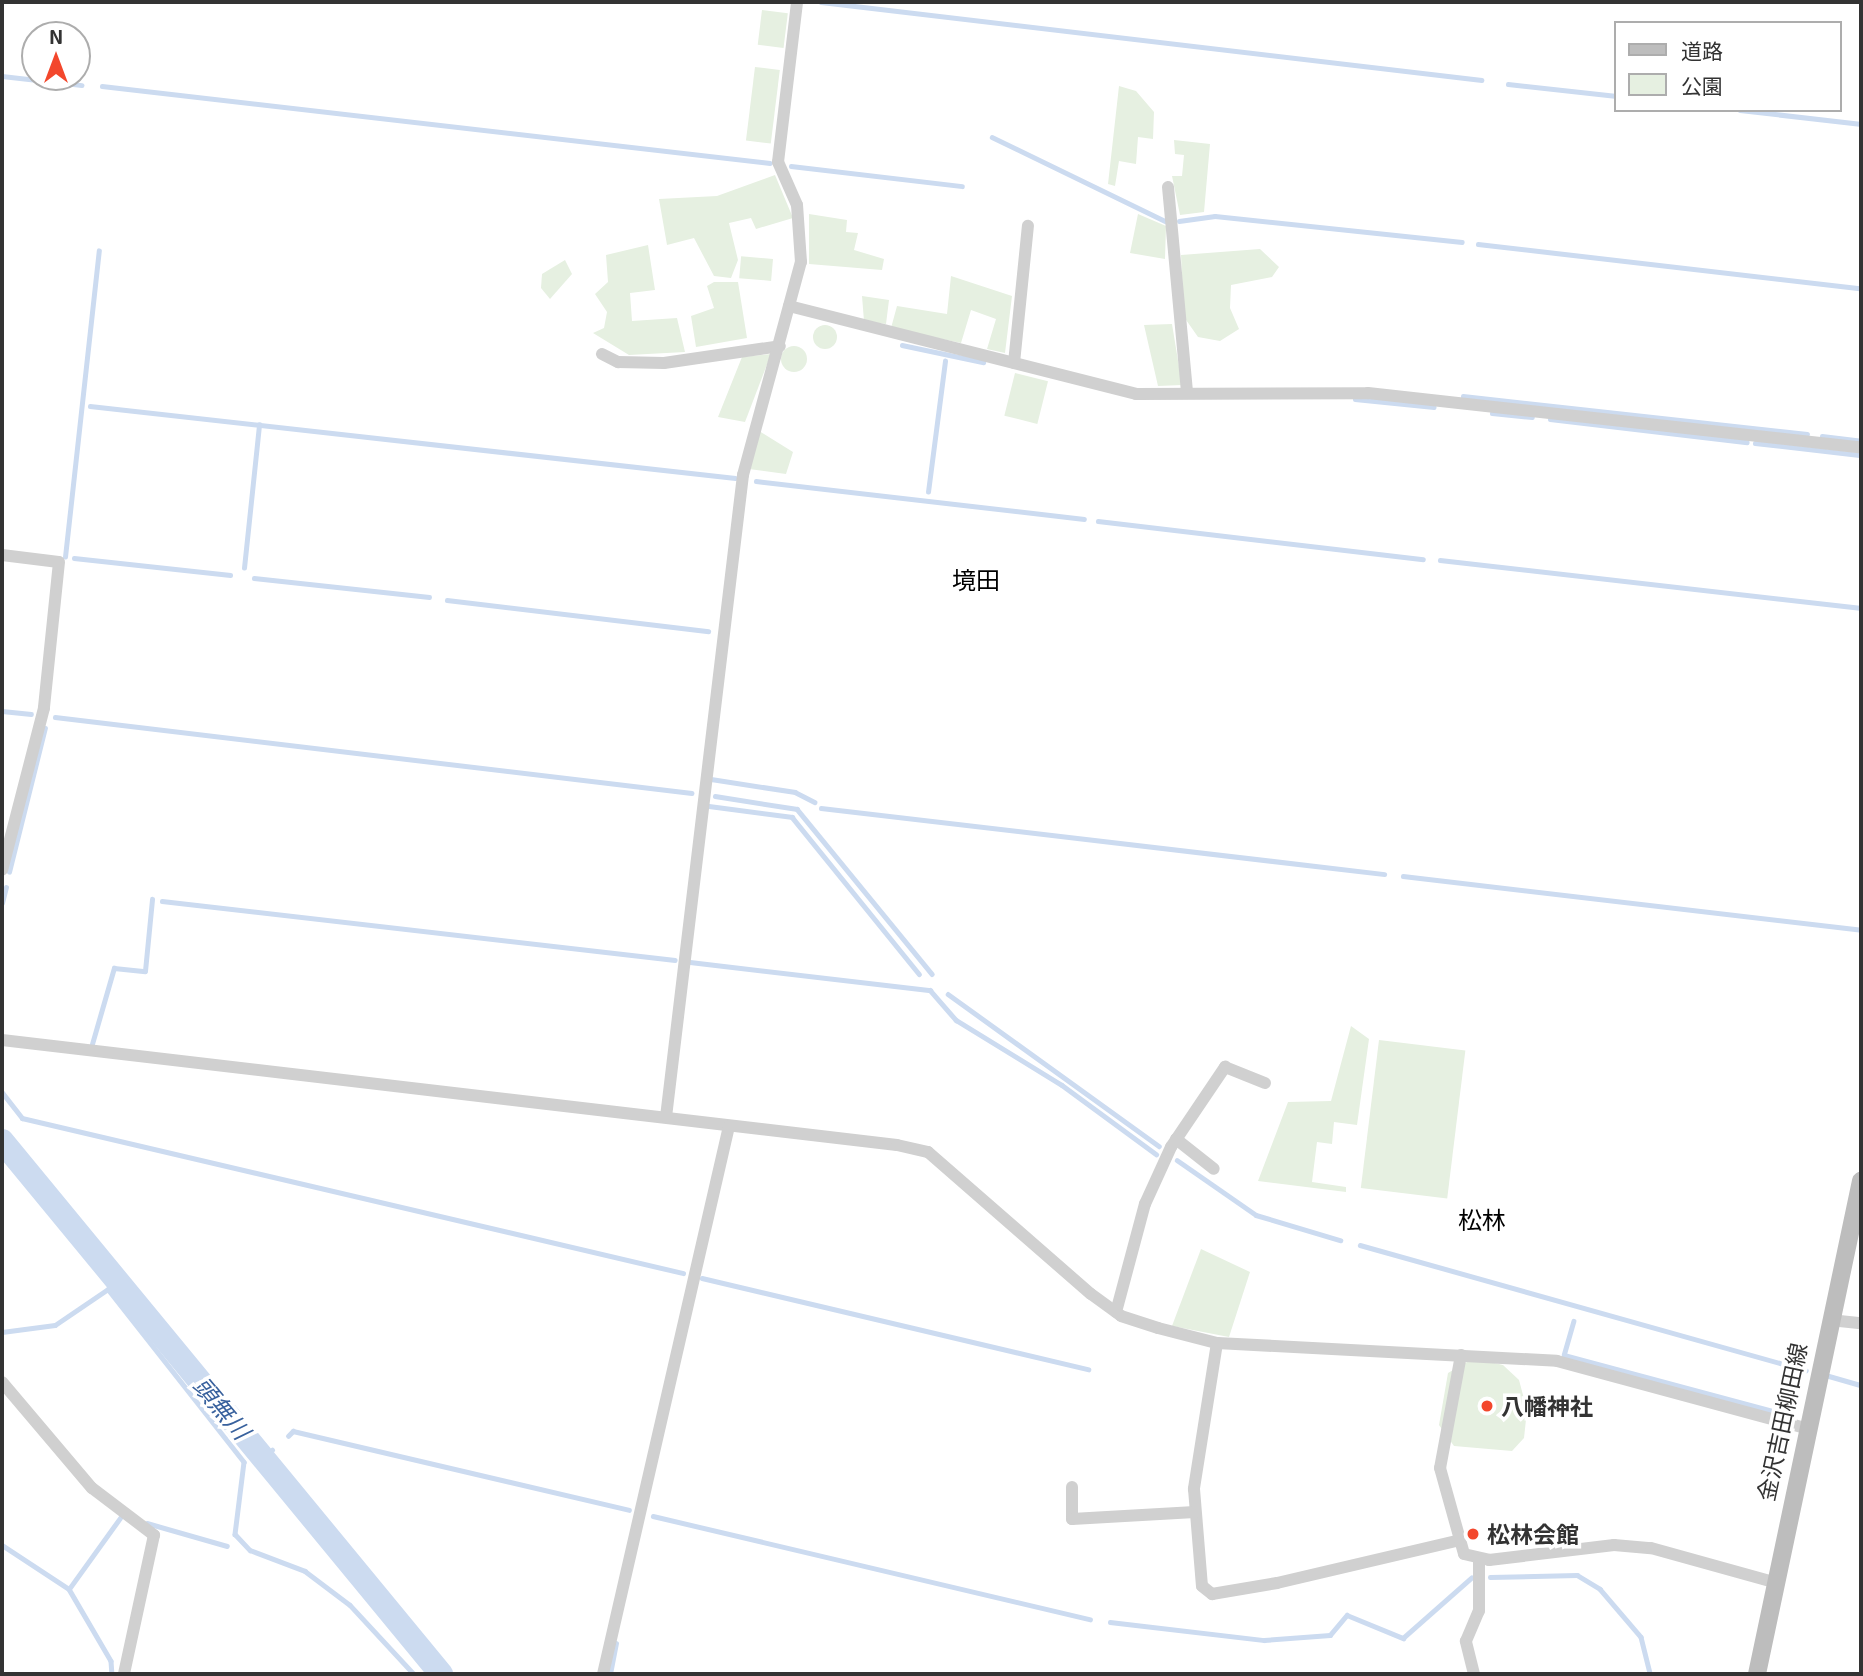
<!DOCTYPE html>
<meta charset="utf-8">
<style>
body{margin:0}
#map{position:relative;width:1863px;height:1676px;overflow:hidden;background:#fff;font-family:"Exo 2","Noto Sans JP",sans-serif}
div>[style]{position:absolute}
.green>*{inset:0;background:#e6f0e1;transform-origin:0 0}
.round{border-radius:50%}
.stream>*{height:4.5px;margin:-2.25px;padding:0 2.25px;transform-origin:2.25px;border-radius:2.25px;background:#ccdbf0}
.river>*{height:24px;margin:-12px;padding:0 12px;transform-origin:12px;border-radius:12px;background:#ccdbf0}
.minor>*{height:12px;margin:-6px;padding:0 6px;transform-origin:6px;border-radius:6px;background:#d0d0d0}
.secondary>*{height:18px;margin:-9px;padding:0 9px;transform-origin:9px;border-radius:9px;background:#bdbdbd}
.dots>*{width:19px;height:19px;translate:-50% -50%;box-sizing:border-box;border:4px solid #fff;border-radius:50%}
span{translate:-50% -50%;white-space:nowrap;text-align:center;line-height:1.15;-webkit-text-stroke:7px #fff;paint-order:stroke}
.poi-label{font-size:23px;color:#333;font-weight:700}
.left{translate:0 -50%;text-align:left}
.street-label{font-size:23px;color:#333}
.neighbourhood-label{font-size:24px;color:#000}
.water-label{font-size:24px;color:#38619d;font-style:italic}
.frame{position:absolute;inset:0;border:4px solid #333;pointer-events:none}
.legend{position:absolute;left:1614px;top:21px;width:228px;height:91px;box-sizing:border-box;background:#fff;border:2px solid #adadad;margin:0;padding:9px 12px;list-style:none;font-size:21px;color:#333}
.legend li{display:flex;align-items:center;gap:14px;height:35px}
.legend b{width:35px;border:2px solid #adadad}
.north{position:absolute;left:21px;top:21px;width:70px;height:70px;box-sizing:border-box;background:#fff;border:2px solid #adadad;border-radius:50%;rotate:0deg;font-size:19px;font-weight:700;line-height:28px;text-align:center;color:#333}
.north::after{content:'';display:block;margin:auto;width:24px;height:32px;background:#f3472c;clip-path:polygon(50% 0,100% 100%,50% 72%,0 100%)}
</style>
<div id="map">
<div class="green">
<i style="left:762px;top:10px;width:26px;height:35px;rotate:7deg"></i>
<i style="left:755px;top:67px;width:25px;height:74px;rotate:7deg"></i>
<i style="clip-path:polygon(1119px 86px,1136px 91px,1154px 112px,1153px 139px,1138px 137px,1136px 164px,1119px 161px,1115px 186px,1108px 184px)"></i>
<i style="clip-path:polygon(1174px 140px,1210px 144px,1204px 212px,1180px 215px,1172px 176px,1182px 176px,1184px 155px,1175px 154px)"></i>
<i style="clip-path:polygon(775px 175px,793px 218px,756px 229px,751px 218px,729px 223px,738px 260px,731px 278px,714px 276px,694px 238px,667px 245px,659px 199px,717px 196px)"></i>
<i style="clip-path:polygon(809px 214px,847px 220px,846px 232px,858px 233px,854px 250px,884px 259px,882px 270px,809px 264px)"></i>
<i style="clip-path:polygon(1138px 214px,1166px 226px,1165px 259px,1130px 253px)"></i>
<i style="clip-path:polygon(648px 245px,655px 290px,630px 293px,632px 321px,677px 318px,685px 352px,629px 355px,593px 333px,604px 328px,607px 312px,595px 294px,608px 282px,606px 255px)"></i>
<i style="clip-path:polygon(1260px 249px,1279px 267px,1272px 277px,1231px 285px,1230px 308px,1239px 329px,1220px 341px,1198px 337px,1184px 317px,1181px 255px)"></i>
<i style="left:773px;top:259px;width:22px;height:32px;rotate:95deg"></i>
<i style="clip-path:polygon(565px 260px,572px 274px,550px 299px,541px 288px,542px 274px)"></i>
<i style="clip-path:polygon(951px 276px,1012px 296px,1005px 353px,987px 349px,996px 319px,971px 310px,961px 343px,891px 328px,897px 306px,947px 314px)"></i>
<i style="clip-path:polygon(714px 282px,738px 282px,747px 338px,696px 347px,691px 316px,714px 308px,707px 286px)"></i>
<i style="clip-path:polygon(862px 296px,889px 300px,886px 324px,864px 321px)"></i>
<i style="clip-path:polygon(1172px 324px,1182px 385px,1158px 386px,1144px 325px)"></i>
<i class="round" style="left:813px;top:325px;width:24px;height:24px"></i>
<i class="round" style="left:781px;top:346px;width:26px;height:26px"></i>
<i style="clip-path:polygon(771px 354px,745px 422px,718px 417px,742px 357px)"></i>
<i style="left:1015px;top:373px;width:34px;height:44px;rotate:14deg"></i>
<i style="clip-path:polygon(759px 431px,793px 452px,786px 474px,749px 469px)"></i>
<i style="clip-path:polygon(1351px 1026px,1369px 1039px,1357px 1125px,1334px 1122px,1332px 1144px,1317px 1142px,1312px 1182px,1346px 1187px,1346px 1192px,1258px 1181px,1288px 1102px,1331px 1101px)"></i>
<i style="left:1379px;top:1040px;width:87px;height:149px;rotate:7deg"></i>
<i style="clip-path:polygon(1201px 1249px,1250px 1272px,1229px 1337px,1172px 1326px)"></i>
<i style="clip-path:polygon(1474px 1358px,1503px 1365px,1519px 1380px,1527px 1410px,1524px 1438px,1512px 1451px,1454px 1446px,1439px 1425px,1448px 1373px)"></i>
</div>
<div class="stream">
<i style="left:821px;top:2px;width:665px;rotate:6.74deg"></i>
<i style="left:2px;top:76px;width:80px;rotate:6.5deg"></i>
<i style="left:1508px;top:84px;width:109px;rotate:6.3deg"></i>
<i style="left:102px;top:86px;width:672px;rotate:6.58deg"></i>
<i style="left:1740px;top:110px;width:122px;rotate:6.6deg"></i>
<i style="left:992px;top:137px;width:192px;rotate:25.9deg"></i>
<i style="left:791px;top:166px;width:172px;rotate:6.7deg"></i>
<i style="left:1179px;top:221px;width:36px;rotate:-8deg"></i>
<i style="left:1215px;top:216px;width:248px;rotate:6deg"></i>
<i style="left:1478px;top:244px;width:386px;rotate:6.6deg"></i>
<i style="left:902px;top:345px;width:83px;rotate:11.9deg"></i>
<i style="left:1463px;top:396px;width:346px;rotate:6.3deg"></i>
<i style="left:1355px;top:399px;width:79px;rotate:5.8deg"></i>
<i style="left:90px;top:406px;width:649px;rotate:6.37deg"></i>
<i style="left:1492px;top:413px;width:40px;rotate:5.7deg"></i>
<i style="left:1550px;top:419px;width:198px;rotate:6.7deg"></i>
<i style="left:1822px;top:436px;width:39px;rotate:7deg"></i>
<i style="left:1755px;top:443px;width:107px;rotate:6.5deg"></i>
<i style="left:756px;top:481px;width:330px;rotate:6.6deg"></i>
<i style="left:928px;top:492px;width:132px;rotate:-82.6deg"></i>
<i style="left:1098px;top:521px;width:327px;rotate:6.7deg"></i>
<i style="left:65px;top:557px;width:308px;rotate:-83.7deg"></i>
<i style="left:74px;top:558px;width:157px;rotate:6.2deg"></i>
<i style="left:1440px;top:560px;width:424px;rotate:6.5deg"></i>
<i style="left:244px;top:568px;width:144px;rotate:-84deg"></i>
<i style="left:254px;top:578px;width:176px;rotate:6.2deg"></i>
<i style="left:447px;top:600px;width:263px;rotate:6.8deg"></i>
<i style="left:2px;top:711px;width:29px;rotate:6deg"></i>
<i style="left:55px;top:717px;width:641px;rotate:6.81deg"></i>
<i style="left:711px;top:779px;width:85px;rotate:8.8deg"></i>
<i style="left:795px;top:792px;width:22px;rotate:27deg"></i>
<i style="left:715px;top:796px;width:83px;rotate:9deg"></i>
<i style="left:797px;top:809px;width:213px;rotate:50.7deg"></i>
<i style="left:709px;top:806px;width:84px;rotate:7.5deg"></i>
<i style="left:792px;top:817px;width:202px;rotate:51deg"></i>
<i style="left:821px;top:808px;width:567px;rotate:6.69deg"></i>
<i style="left:9px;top:872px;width:148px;rotate:-76deg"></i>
<i style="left:1403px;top:876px;width:461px;rotate:6.7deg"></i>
<i style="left:162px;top:901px;width:516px;rotate:6.56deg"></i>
<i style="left:2px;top:903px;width:16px;rotate:-76deg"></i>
<i style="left:690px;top:962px;width:242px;rotate:6.7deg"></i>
<i style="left:930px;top:990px;width:40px;rotate:49deg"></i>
<i style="left:956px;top:1020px;width:124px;rotate:31.5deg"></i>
<i style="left:1062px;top:1085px;width:117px;rotate:36.3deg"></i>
<i style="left:948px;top:994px;width:260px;rotate:35.8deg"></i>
<i style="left:92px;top:1044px;width:79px;rotate:-73.9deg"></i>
<i style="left:114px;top:968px;width:31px;rotate:6deg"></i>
<i style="left:145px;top:971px;width:72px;rotate:-84.4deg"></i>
<i style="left:2px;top:1092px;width:33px;rotate:52deg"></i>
<i style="left:22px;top:1118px;width:679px;rotate:13.2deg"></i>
<i style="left:1177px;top:1160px;width:96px;rotate:34.8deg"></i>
<i style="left:1256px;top:1215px;width:88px;rotate:16.6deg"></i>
<i style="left:1360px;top:1245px;width:463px;rotate:15.7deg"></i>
<i style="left:702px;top:1278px;width:397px;rotate:13.3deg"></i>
<i style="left:1574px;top:1321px;width:35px;rotate:106deg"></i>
<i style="left:1564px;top:1355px;width:235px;rotate:15deg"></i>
<i style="left:2px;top:1332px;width:53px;rotate:-7.5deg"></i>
<i style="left:55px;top:1325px;width:64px;rotate:-34.2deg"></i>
<i style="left:108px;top:1289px;width:220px;rotate:51.8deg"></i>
<i style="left:244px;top:1462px;width:73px;rotate:97.1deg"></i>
<i style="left:235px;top:1534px;width:22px;rotate:47deg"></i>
<i style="left:250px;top:1550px;width:59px;rotate:20.9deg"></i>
<i style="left:305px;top:1571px;width:56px;rotate:37.1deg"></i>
<i style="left:350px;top:1605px;width:94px;rotate:47.2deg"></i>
<i style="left:1829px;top:1376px;width:33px;rotate:16deg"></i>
<i style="left:288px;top:1436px;width:7px;rotate:-45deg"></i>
<i style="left:293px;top:1431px;width:345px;rotate:13.2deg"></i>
<i style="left:263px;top:1458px;width:12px;rotate:-42deg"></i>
<i style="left:653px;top:1516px;width:449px;rotate:13.3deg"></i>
<i style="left:147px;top:1523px;width:83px;rotate:16deg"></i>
<i style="left:2px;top:1545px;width:80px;rotate:33.3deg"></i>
<i style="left:69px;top:1589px;width:83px;rotate:59.7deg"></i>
<i style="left:111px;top:1661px;width:13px;rotate:86deg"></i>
<i style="left:1490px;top:1577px;width:87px;rotate:-1.3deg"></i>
<i style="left:1577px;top:1575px;width:27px;rotate:31deg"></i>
<i style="left:1600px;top:1589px;width:63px;rotate:49.5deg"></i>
<i style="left:1641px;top:1637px;width:38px;rotate:76deg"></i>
<i style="left:69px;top:1589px;width:87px;rotate:-54.3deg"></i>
<i style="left:1110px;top:1622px;width:155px;rotate:6.7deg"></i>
<i style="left:1264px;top:1640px;width:66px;rotate:-4.3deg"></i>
<i style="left:1330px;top:1635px;width:26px;rotate:-50deg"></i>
<i style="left:1347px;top:1615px;width:61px;rotate:22.3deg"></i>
<i style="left:1403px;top:1638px;width:91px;rotate:-41.4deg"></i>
<i style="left:610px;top:1674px;width:31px;rotate:-79deg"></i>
</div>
<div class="river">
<i style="left:2px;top:1141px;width:691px;rotate:50.52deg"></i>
</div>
<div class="minor">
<i style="left:1168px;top:187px;width:205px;rotate:84.7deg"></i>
<i style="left:789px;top:306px;width:358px;rotate:14.2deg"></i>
<i style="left:1136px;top:394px;width:232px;rotate:-0.2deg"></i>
<i style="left:1368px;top:393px;width:496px;rotate:6.3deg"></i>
<i style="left:602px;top:354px;width:18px;rotate:27deg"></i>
<i style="left:618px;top:362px;width:46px;rotate:1.2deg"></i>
<i style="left:664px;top:363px;width:117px;rotate:-8.3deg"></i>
<i style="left:1014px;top:363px;width:138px;rotate:-84.2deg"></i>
<i style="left:2px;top:555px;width:57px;rotate:7deg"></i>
<i style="left:59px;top:562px;width:147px;rotate:95.9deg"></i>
<i style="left:44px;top:708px;width:167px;rotate:104.5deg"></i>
<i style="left:2px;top:1040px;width:901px;rotate:6.69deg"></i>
<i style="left:897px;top:1145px;width:32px;rotate:13deg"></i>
<i style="left:928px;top:1152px;width:216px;rotate:41.1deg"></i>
<i style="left:1091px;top:1294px;width:37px;rotate:36deg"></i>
<i style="left:1121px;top:1316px;width:39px;rotate:18deg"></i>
<i style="left:1158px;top:1328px;width:61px;rotate:14.3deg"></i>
<i style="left:1217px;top:1343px;width:340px;rotate:3deg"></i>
<i style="left:1557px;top:1361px;width:257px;rotate:15.1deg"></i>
<i style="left:666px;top:1117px;width:647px;rotate:-83.16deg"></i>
<i style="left:743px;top:475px;width:221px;rotate:-74.8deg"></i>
<i style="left:801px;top:262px;width:57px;rotate:-94deg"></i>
<i style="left:797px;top:205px;width:47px;rotate:-113.8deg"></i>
<i style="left:778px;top:162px;width:161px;rotate:-83.2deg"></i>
<i style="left:1176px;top:1139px;width:48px;rotate:38.3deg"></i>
<i style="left:1116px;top:1312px;width:112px;rotate:-75deg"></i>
<i style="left:1145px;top:1204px;width:63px;rotate:-65.5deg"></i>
<i style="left:1171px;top:1147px;width:97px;rotate:-56deg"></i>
<i style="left:1225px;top:1067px;width:43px;rotate:21.8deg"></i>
<i style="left:1830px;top:1320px;width:31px;rotate:6deg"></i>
<i style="left:1217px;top:1343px;width:148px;rotate:99deg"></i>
<i style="left:1194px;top:1489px;width:97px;rotate:85.3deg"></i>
<i style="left:1202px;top:1586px;width:13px;rotate:39deg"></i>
<i style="left:1212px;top:1594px;width:66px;rotate:-9.6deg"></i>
<i style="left:1277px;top:1583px;width:184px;rotate:-13.2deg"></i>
<i style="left:1461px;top:1355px;width:115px;rotate:100.5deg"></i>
<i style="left:1440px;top:1468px;width:89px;rotate:74.4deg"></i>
<i style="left:1464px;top:1554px;width:26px;rotate:13deg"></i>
<i style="left:1489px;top:1560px;width:126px;rotate:-6.8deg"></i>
<i style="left:1614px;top:1545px;width:37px;rotate:5deg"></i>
<i style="left:1651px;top:1548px;width:128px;rotate:15.5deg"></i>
<i style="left:2px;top:1382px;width:139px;rotate:49.7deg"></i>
<i style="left:92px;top:1488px;width:78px;rotate:37.2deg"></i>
<i style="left:154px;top:1535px;width:142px;rotate:102.2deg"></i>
<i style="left:1072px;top:1487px;width:32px;rotate:90deg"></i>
<i style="left:1072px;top:1519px;width:123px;rotate:-3.3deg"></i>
<i style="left:603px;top:1674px;width:562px;rotate:-77.05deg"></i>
<i style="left:1474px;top:1674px;width:34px;rotate:-104deg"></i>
<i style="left:1466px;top:1641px;width:33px;rotate:-67deg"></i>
<i style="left:1479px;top:1611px;width:51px;rotate:-90deg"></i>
</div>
<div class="secondary">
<i style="left:1757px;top:1674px;width:504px;rotate:-78.09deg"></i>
</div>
<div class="dots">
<i style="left:1487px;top:1406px;background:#f3472c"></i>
<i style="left:1473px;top:1534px;background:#f3472c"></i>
</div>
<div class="poi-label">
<span class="left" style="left:1501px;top:1406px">八幡神社</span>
<span class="left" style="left:1487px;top:1534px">松林会館</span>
</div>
<div class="street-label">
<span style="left:1782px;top:1422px;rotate:-78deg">金沢吉田柳田線</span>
</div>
<div class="neighbourhood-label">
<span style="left:976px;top:580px">境田</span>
<span style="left:1482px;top:1220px">松林</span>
</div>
<div class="water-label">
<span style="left:222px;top:1408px;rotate:50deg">頭無川</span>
</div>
<div class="frame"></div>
<ul class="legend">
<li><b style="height:9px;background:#bdbdbd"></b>道路</li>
<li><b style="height:19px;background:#e6f0e1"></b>公園</li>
</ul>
<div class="north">N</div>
</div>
